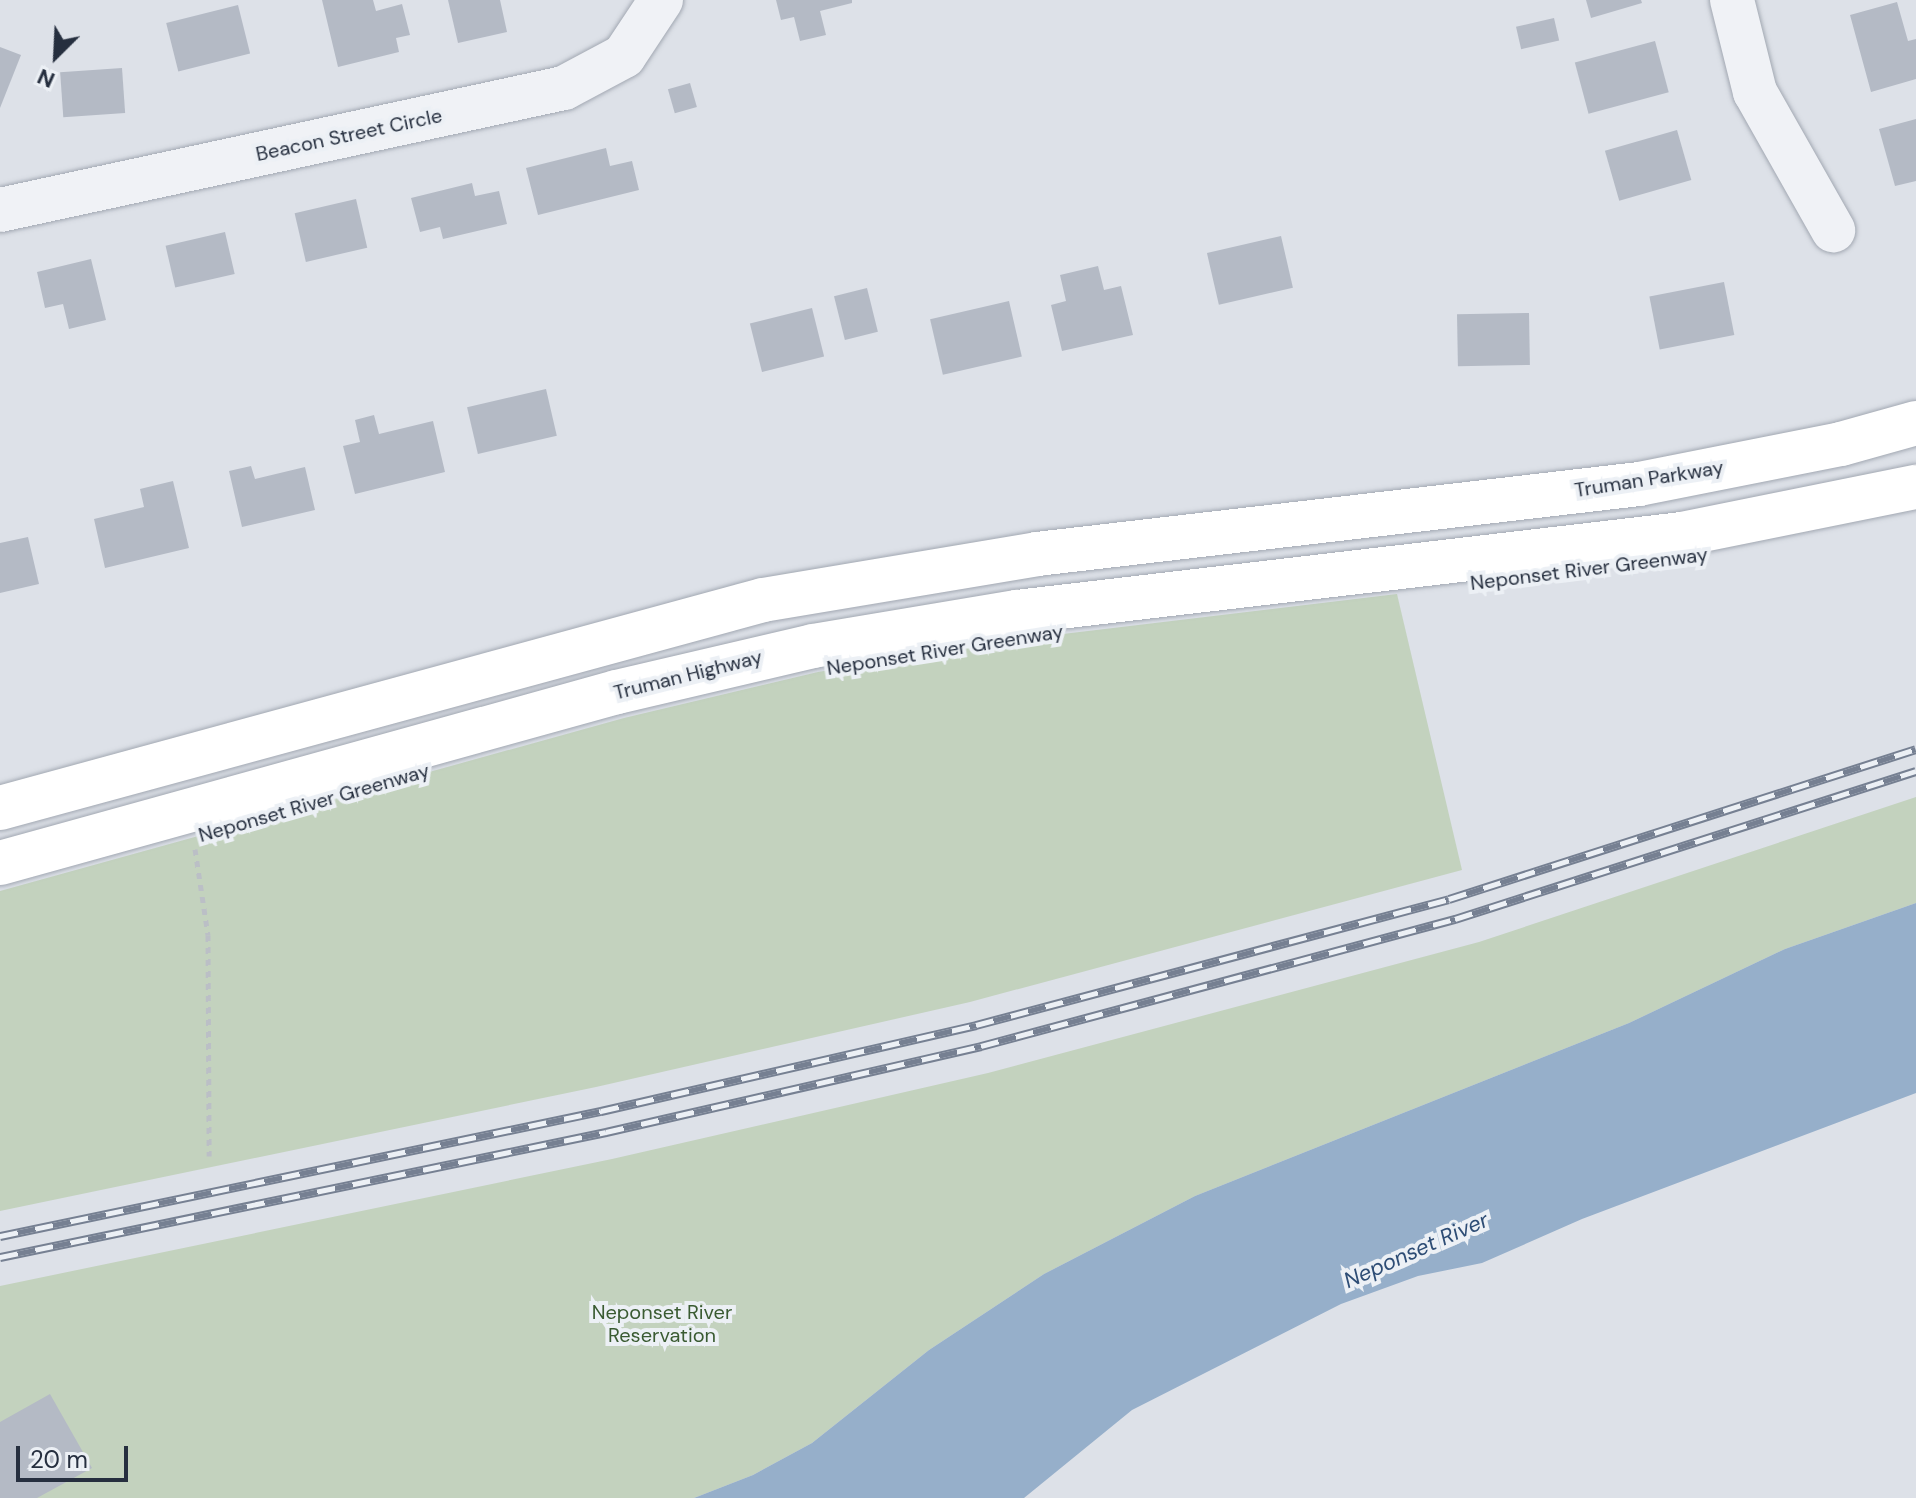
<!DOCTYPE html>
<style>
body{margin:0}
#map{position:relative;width:1916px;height:1498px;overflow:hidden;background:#dde1e8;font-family:"DM Sans",sans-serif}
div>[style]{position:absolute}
.green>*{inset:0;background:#c3d2be}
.water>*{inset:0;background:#96afca}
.building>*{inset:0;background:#b4bac5;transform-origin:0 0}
.path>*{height:5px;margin-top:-2.5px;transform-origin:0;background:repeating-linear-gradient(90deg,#bbbfc6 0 6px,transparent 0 12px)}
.roads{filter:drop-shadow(0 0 2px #a2a8b2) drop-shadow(0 0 2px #a2a8b2)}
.minor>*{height:44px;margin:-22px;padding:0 22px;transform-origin:22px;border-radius:22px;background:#f0f2f6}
.major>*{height:44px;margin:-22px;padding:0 22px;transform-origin:22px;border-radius:22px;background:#fff}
.rail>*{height:9px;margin-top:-4.5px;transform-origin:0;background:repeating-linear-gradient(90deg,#ecf0f5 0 18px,#768092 0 36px);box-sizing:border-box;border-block:2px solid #768092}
span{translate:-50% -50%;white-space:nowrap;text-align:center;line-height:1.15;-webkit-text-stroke:8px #ecf0f5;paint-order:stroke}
.street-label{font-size:20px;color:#262f3f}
.park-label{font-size:20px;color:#3a5b32}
.water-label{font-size:22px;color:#2e4d75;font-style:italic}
.north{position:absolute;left:16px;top:16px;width:80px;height:80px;-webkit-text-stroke:6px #ecf0f5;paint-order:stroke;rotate:204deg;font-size:22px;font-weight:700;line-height:32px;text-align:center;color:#262f3f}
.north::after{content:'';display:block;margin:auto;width:28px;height:36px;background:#262f3f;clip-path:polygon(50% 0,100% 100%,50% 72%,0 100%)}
.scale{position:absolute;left:16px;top:1446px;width:112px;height:36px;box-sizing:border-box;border:4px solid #262f3f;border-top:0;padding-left:10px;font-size:24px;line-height:28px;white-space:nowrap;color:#262f3f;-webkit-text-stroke:6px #ecf0f5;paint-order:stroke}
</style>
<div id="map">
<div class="green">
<i style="clip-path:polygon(1397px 594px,1462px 870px,970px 1002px,596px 1087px,0 1211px,0 891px,624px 718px,818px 672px,1021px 639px)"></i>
<i style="clip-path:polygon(1916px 797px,1916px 903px,1785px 949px,1629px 1023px,1195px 1196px,1044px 1274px,929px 1350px,812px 1443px,753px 1475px,694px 1498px,0 1498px,0 1286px,612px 1159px,988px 1073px,1479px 942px)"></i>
</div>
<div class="water">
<i style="clip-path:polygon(1916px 903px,1916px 1093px,1582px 1219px,1482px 1263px,1418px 1276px,1341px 1304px,1132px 1410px,1024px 1498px,694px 1498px,753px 1475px,812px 1443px,929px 1350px,1044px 1274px,1195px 1196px,1629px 1023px,1785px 949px)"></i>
</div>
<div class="building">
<i style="clip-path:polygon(322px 0,373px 0,376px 11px,402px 4px,410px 35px,396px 38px,399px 52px,338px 67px)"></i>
<i style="clip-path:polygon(448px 0,500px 0,507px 32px,458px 43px)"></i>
<i style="clip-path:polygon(776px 0,852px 0,852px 3px,820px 11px,826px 35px,800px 41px,794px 17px,781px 20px)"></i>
<i style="clip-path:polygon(1586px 0,1641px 0,1642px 3px,1591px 18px)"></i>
<i style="clip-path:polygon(1897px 2px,1908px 41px,1916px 39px,1916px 79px,1871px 92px,1850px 15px)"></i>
<i style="left:238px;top:5px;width:50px;height:74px;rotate:76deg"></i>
<i style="left:1554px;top:18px;width:23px;height:39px;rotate:77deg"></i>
<i style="left:1655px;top:41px;width:53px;height:83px;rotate:75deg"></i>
<i style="clip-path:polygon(0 47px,21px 55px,0 108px)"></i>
<i style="left:122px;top:68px;width:45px;height:62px;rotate:86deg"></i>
<i style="left:690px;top:83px;width:25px;height:23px;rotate:74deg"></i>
<i style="clip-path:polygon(1916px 119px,1916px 181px,1895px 186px,1879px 129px)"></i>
<i style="left:1677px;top:130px;width:52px;height:75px;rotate:74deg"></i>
<i style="clip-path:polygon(606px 148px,610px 166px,632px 161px,639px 190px,538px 215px,526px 168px)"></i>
<i style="clip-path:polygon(472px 183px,475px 196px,499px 191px,507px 224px,443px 239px,440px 227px,420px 232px,411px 198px)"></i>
<i style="left:356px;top:199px;width:50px;height:63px;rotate:77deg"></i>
<i style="left:225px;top:232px;width:43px;height:61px;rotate:77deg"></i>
<i style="left:1281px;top:236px;width:53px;height:76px;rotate:77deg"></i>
<i style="clip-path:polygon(91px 259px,106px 320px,69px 329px,63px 304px,45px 308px,37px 272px)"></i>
<i style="clip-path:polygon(1098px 266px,1104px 290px,1121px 286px,1133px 335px,1062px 351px,1051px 305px,1066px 301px,1060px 275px)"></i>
<i style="left:1724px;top:282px;width:54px;height:76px;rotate:79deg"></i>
<i style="left:867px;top:288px;width:45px;height:34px;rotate:76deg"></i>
<i style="left:1009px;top:301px;width:57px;height:81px;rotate:77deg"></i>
<i style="left:812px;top:308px;width:50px;height:64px;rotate:76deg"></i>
<i style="left:1529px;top:313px;width:52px;height:72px;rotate:89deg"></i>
<i style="left:546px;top:389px;width:48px;height:81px;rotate:77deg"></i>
<i style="clip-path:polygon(374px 415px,379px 434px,433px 421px,445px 472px,355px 494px,343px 446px,360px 442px,355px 420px)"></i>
<i style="clip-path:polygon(251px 466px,255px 479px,305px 467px,315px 510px,242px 527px,229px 471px)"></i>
<i style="clip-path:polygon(173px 481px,189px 548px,105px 568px,94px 519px,144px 507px,140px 489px)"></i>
<i style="clip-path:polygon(28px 537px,39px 584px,0 593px,0 543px)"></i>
<i style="clip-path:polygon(50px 1394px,92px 1468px,37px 1498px,0 1498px,0 1422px)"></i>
</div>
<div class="path">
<i style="left:195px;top:849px;width:87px;rotate:81.4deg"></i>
<i style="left:208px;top:935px;width:221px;rotate:89.7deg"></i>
</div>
<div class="roads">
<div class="minor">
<i style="left:1732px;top:0;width:95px;rotate:76deg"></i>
<i style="left:1755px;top:92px;width:159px;rotate:60.5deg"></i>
<i style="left:0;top:210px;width:577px;rotate:-12.21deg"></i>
<i style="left:564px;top:88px;width:68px;rotate:-28.1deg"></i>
<i style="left:624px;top:56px;width:67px;rotate:-56.5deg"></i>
</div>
<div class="major">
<i style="left:0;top:808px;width:791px;rotate:-15.25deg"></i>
<i style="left:763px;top:600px;width:278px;rotate:-9.5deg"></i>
<i style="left:1037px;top:554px;width:606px;rotate:-6.63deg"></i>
<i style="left:1639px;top:484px;width:206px;rotate:-11.2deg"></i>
<i style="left:1841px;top:444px;width:78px;rotate:-15.6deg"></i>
<i style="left:0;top:863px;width:640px;rotate:-15.49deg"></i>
<i style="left:617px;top:692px;width:201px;rotate:-13.2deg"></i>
<i style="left:813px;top:646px;width:207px;rotate:-9.5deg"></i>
<i style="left:1017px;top:612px;width:670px;rotate:-6.69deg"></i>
<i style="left:1682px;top:534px;width:239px;rotate:-11.4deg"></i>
</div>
</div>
<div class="rail">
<i style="left:0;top:1236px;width:614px;rotate:-11.75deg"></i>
<i style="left:601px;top:1111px;width:385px;rotate:-12.9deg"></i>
<i style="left:976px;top:1025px;width:489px;rotate:-14.9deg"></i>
<i style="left:1449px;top:899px;width:490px;rotate:-17.8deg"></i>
<i style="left:0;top:1257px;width:619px;rotate:-11.65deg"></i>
<i style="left:606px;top:1132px;width:385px;rotate:-12.9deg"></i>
<i style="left:981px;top:1046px;width:491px;rotate:-15deg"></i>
<i style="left:1455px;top:919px;width:484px;rotate:-17.8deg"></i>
</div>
<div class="street-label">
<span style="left:349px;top:135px;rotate:-12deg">Beacon Street Circle</span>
<span style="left:1649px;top:479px;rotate:-9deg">Truman Parkway</span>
<span style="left:1589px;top:569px;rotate:-7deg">Neponset River Greenway</span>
<span style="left:945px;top:650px;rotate:-9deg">Neponset River Greenway</span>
<span style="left:688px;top:675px;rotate:-14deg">Truman Highway</span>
<span style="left:314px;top:803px;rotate:-16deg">Neponset River Greenway</span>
</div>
<div class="park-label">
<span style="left:662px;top:1324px">Neponset River<br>Reservation</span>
</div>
<div class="water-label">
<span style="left:1416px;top:1250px;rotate:-24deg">Neponset River</span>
</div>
<div class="north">N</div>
<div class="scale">20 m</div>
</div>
